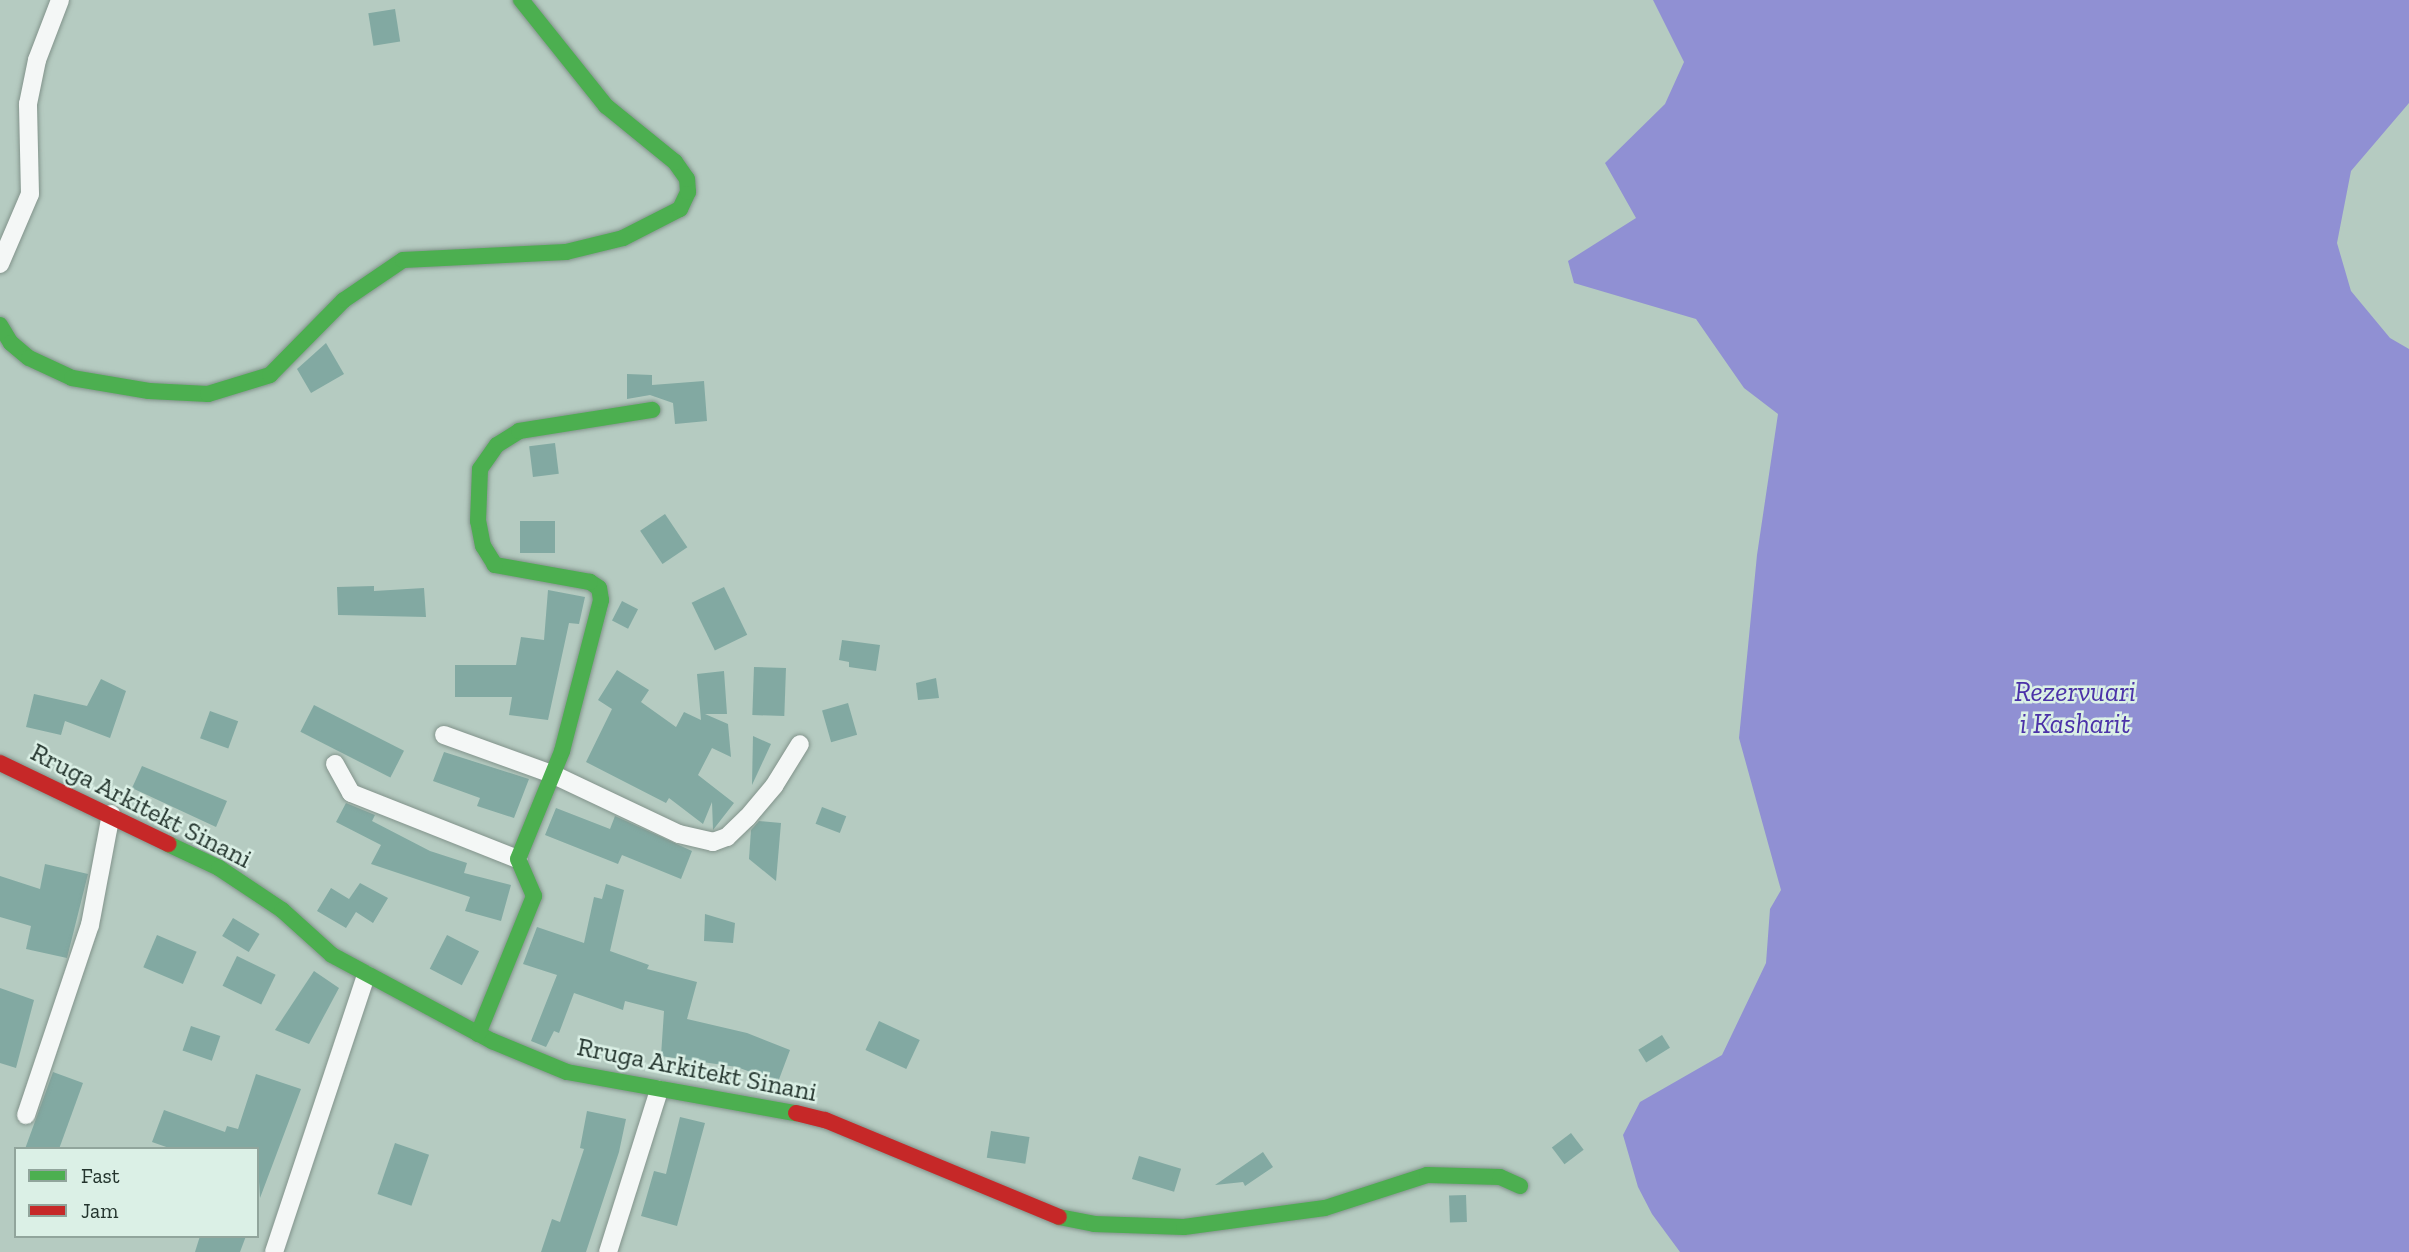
<!DOCTYPE html>
<style>
body{margin:0}
#map{position:relative;width:2409px;height:1252px;overflow:hidden;background:#b5cbc1;font-family:"Zilla Slab",serif}
div>[style]{position:absolute}
.water>*{inset:0;background:#9090d3}
.building>*{inset:0;background:#82a9a2;transform-origin:0 0}
.roads{filter:drop-shadow(0 0 2px #82938b) drop-shadow(0 0 2px #82938b)}
.street>*{height:18px;margin:-9px;padding:0 9px;transform-origin:9px;border-radius:9px;background:#f4f7f6}
.fast>*{height:16px;margin:-8px;padding:0 8px;transform-origin:8px;border-radius:8px;background:#4caf50}
.jam>*{height:16px;margin:-8px;padding:0 8px;transform-origin:8px;border-radius:8px;background:#c62828}
span{translate:-50% -50%;white-space:nowrap;text-align:center;line-height:1.15;-webkit-text-stroke:5px #dbf0e6;paint-order:stroke}
.street-label{font-size:26px;color:#23342d}
.water-label{font-size:28px;color:#4b32a8;font-style:italic}
.legend{position:absolute;left:14px;top:1147px;width:245px;height:91px;box-sizing:border-box;background:#dbf0e6;border:2px solid #91a59c;margin:0;padding:9px 12px;list-style:none;font-size:21px;color:#23342d}
.legend li{display:flex;align-items:center;gap:14px;height:35px}
.legend b{width:35px;border:2px solid #91a59c}
</style>
<div id="map">
<div class="water">
<i style="clip-path:polygon(1653px 0,2409px 0,2409px 103px,2351px 171px,2337px 243px,2351px 291px,2390px 338px,2409px 349px,2409px 1252px,1680px 1252px,1652px 1214px,1638px 1187px,1623px 1135px,1640px 1102px,1722px 1055px,1766px 963px,1770px 909px,1781px 890px,1739px 738px,1757px 555px,1778px 414px,1744px 388px,1696px 319px,1574px 283px,1568px 261px,1636px 218px,1605px 163px,1665px 104px,1684px 62px)"></i>
</div>
<div class="building">
<i style="left:395px;top:9px;width:33px;height:27px;rotate:81deg"></i>
<i style="clip-path:polygon(326px 343px,344px 374px,311px 393px,297px 369px)"></i>
<i style="clip-path:polygon(627px 374px,652px 375px,652px 385px,704px 381px,707px 421px,675px 424px,673px 403px,650px 395px,627px 399px)"></i>
<i style="left:555px;top:443px;width:31px;height:26px;rotate:83deg"></i>
<i style="left:665px;top:514px;width:40px;height:30px;rotate:56deg"></i>
<i style="left:520px;top:521px;width:35px;height:32px"></i>
<i style="clip-path:polygon(374px 586px,374px 591px,424px 588px,426px 617px,338px 615px,337px 587px)"></i>
<i style="left:724px;top:587px;width:53px;height:36px;rotate:64deg"></i>
<i style="clip-path:polygon(548px 590px,585px 597px,579px 624px,569px 623px,548px 720px,509px 715px,512px 697px,455px 697px,455px 665px,516px 665px,521px 637px,544px 640px)"></i>
<i style="left:622px;top:601px;width:18px;height:22px;rotate:27deg"></i>
<i style="clip-path:polygon(842px 640px,880px 645px,876px 671px,849px 667px,849px 662px,839px 660px)"></i>
<i style="left:754px;top:667px;width:32px;height:48px;rotate:2deg"></i>
<i style="clip-path:polygon(617px 670px,649px 690px,641px 702px,676px 727px,684px 712px,701px 720px,697px 674px,724px 671px,727px 714px,705px 714px,728px 724px,731px 757px,712px 748px,698px 775px,734px 803px,713px 830px,712px 802px,703px 824px,669px 798px,666px 803px,586px 762px,612px 709px,598px 700px)"></i>
<i style="clip-path:polygon(936px 678px,939px 698px,918px 700px,916px 683px)"></i>
<i style="clip-path:polygon(101px 679px,126px 691px,110px 738px,65px 721px,61px 735px,26px 727px,34px 694px,87px 706px)"></i>
<i style="left:848px;top:703px;width:33px;height:27px;rotate:74deg"></i>
<i style="left:314px;top:705px;width:101px;height:30px;rotate:27deg"></i>
<i style="left:210px;top:711px;width:30px;height:29px;rotate:20deg"></i>
<i style="clip-path:polygon(753px 736px,771px 744px,752px 785px)"></i>
<i style="clip-path:polygon(444px 752px,529px 779px,514px 818px,477px 806px,480px 798px,433px 781px)"></i>
<i style="clip-path:polygon(142px 766px,227px 801px,216px 827px,132px 788px)"></i>
<i style="clip-path:polygon(346px 803px,375px 815px,372px 821px,430px 851px,467px 863px,464px 873px,511px 885px,501px 921px,465px 911px,470px 897px,371px 864px,381px 845px,336px 822px)"></i>
<i style="left:822px;top:807px;width:26px;height:18px;rotate:21deg"></i>
<i style="clip-path:polygon(556px 808px,610px 829px,615px 816px,692px 851px,681px 879px,622px 855px,618px 864px,545px 835px)"></i>
<i style="clip-path:polygon(759px 821px,781px 823px,776px 881px,749px 859px,751px 830px)"></i>
<i style="clip-path:polygon(45px 864px,88px 874px,67px 958px,26px 949px,31px 926px,0 917px,0 876px,40px 889px)"></i>
<i style="clip-path:polygon(360px 883px,388px 898px,373px 923px,356px 912px,346px 928px,317px 911px,331px 888px,349px 899px)"></i>
<i style="clip-path:polygon(606px 884px,624px 890px,610px 951px,649px 965px,647px 969px,697px 982px,687px 1019px,747px 1033px,790px 1050px,778px 1082px,737px 1067px,661px 1056px,664px 1011px,625px 1001px,623px 1010px,574px 993px,559px 1033px,554px 1031px,546px 1047px,531px 1041px,557px 975px,523px 964px,537px 927px,584px 943px,594px 897px,602px 899px)"></i>
<i style="clip-path:polygon(705px 914px,735px 923px,733px 943px,704px 941px)"></i>
<i style="left:233px;top:918px;width:31px;height:21px;rotate:31deg"></i>
<i style="left:157px;top:935px;width:43px;height:35px;rotate:23deg"></i>
<i style="left:447px;top:935px;width:36px;height:38px;rotate:27deg"></i>
<i style="left:237px;top:956px;width:43px;height:33px;rotate:26deg"></i>
<i style="clip-path:polygon(314px 971px,339px 988px,309px 1044px,275px 1030px)"></i>
<i style="clip-path:polygon(0 988px,34px 1000px,16px 1068px,0 1063px)"></i>
<i style="left:879px;top:1021px;width:45px;height:32px;rotate:25deg"></i>
<i style="left:191px;top:1026px;width:31px;height:26px;rotate:19deg"></i>
<i style="left:1662px;top:1035px;width:15px;height:28px;rotate:58deg"></i>
<i style="clip-path:polygon(53px 1072px,83px 1083px,59px 1149px,25px 1149px)"></i>
<i style="clip-path:polygon(256px 1074px,301px 1089px,260px 1198px,257px 1149px,172px 1149px,152px 1142px,164px 1110px,225px 1132px,227px 1126px,238px 1129px)"></i>
<i style="clip-path:polygon(587px 1111px,626px 1119px,619px 1152px,586px 1252px,541px 1252px,552px 1219px,560px 1222px,584px 1149px,580px 1148px)"></i>
<i style="clip-path:polygon(680px 1117px,705px 1123px,677px 1226px,641px 1216px,654px 1171px,666px 1174px)"></i>
<i style="left:991px;top:1131px;width:39px;height:27px;rotate:9deg"></i>
<i style="left:1571px;top:1133px;width:21px;height:24px;rotate:53deg"></i>
<i style="left:395px;top:1143px;width:36px;height:54px;rotate:19deg"></i>
<i style="clip-path:polygon(1263px 1152px,1273px 1167px,1245px 1186px,1243px 1182px,1215px 1185px)"></i>
<i style="left:1139px;top:1156px;width:44px;height:24px;rotate:17deg"></i>
<i style="left:1466px;top:1195px;width:27px;height:17px;rotate:88deg"></i>
<i style="clip-path:polygon(200px 1236px,246px 1236px,240px 1252px,195px 1252px)"></i>
</div>
<div class="roads">
<div class="street">
<i style="left:0;top:264px;width:76px;rotate:-66.8deg"></i>
<i style="left:30px;top:194px;width:90px;rotate:-91.3deg"></i>
<i style="left:28px;top:104px;width:45px;rotate:-78.4deg"></i>
<i style="left:37px;top:60px;width:64px;rotate:-69deg"></i>
<i style="left:444px;top:735px;width:115px;rotate:19.9deg"></i>
<i style="left:552px;top:774px;width:140px;rotate:25.3deg"></i>
<i style="left:679px;top:834px;width:35px;rotate:13deg"></i>
<i style="left:713px;top:842px;width:15px;rotate:-20deg"></i>
<i style="left:727px;top:837px;width:28px;rotate:-44deg"></i>
<i style="left:747px;top:818px;width:42px;rotate:-49.8deg"></i>
<i style="left:774px;top:786px;width:49px;rotate:-58.2deg"></i>
<i style="left:335px;top:764px;width:33px;rotate:61deg"></i>
<i style="left:351px;top:793px;width:180px;rotate:21.6deg"></i>
<i style="left:26px;top:1115px;width:200px;rotate:-71.4deg"></i>
<i style="left:90px;top:925px;width:113px;rotate:-79.3deg"></i>
<i style="left:274px;top:1252px;width:292px;rotate:-71.6deg"></i>
<i style="left:608px;top:1252px;width:170px;rotate:-72.5deg"></i>
</div>
<div class="fast">
<i style="left:0;top:325px;width:21px;rotate:59deg"></i>
<i style="left:11px;top:343px;width:23px;rotate:40deg"></i>
<i style="left:29px;top:358px;width:47px;rotate:24.9deg"></i>
<i style="left:72px;top:378px;width:78px;rotate:9.6deg"></i>
<i style="left:149px;top:391px;width:59px;rotate:2.9deg"></i>
<i style="left:208px;top:394px;width:65px;rotate:-17deg"></i>
<i style="left:270px;top:375px;width:105px;rotate:-45.4deg"></i>
<i style="left:344px;top:300px;width:71px;rotate:-34.1deg"></i>
<i style="left:403px;top:260px;width:163px;rotate:-2.8deg"></i>
<i style="left:566px;top:252px;width:59px;rotate:-13.8deg"></i>
<i style="left:623px;top:238px;width:64px;rotate:-27deg"></i>
<i style="left:680px;top:209px;width:19px;rotate:-65deg"></i>
<i style="left:688px;top:192px;width:13px;rotate:-94deg"></i>
<i style="left:687px;top:179px;width:21px;rotate:-125deg"></i>
<i style="left:675px;top:162px;width:89px;rotate:-140.9deg"></i>
<i style="left:606px;top:106px;width:136px;rotate:-128.7deg"></i>
<i style="left:168px;top:844px;width:56px;rotate:25.2deg"></i>
<i style="left:219px;top:868px;width:76px;rotate:33.7deg"></i>
<i style="left:282px;top:910px;width:67px;rotate:42deg"></i>
<i style="left:332px;top:955px;width:182px;rotate:28.3deg"></i>
<i style="left:492px;top:1041px;width:81px;rotate:22.5deg"></i>
<i style="left:567px;top:1072px;width:233px;rotate:10.2deg"></i>
<i style="left:478px;top:1034px;width:149px;rotate:-67.9deg"></i>
<i style="left:534px;top:896px;width:40px;rotate:-113.4deg"></i>
<i style="left:518px;top:859px;width:117px;rotate:-67.8deg"></i>
<i style="left:562px;top:751px;width:156px;rotate:-75.5deg"></i>
<i style="left:601px;top:600px;width:12px;rotate:-99deg"></i>
<i style="left:599px;top:588px;width:11px;rotate:-146deg"></i>
<i style="left:590px;top:582px;width:97px;rotate:-169.9deg"></i>
<i style="left:495px;top:565px;width:22px;rotate:-122deg"></i>
<i style="left:483px;top:546px;width:25px;rotate:-101deg"></i>
<i style="left:478px;top:521px;width:52px;rotate:-87.8deg"></i>
<i style="left:480px;top:469px;width:29px;rotate:-55deg"></i>
<i style="left:497px;top:445px;width:26px;rotate:-32deg"></i>
<i style="left:519px;top:431px;width:135px;rotate:-9deg"></i>
<i style="left:1059px;top:1217px;width:36px;rotate:11deg"></i>
<i style="left:1094px;top:1224px;width:90px;rotate:1.9deg"></i>
<i style="left:1184px;top:1227px;width:142px;rotate:-7.7deg"></i>
<i style="left:1325px;top:1208px;width:107px;rotate:-17.9deg"></i>
<i style="left:1427px;top:1175px;width:73px;rotate:1.6deg"></i>
<i style="left:1500px;top:1177px;width:22px;rotate:24deg"></i>
</div>
<div class="jam">
<i style="left:0;top:763px;width:187px;rotate:25.7deg"></i>
<i style="left:796px;top:1113px;width:30px;rotate:14deg"></i>
<i style="left:825px;top:1120px;width:253px;rotate:22.5deg"></i>
</div>
</div>
<div class="street-label">
<span style="left:141px;top:806px;rotate:27deg">Rruga Arkitekt Sinani</span>
<span style="left:697px;top:1070px;rotate:11deg">Rruga Arkitekt Sinani</span>
</div>
<div class="water-label">
<span style="left:2075px;top:708px">Rezervuari<br>i Kasharit</span>
</div>
<ul class="legend">
<li><b style="height:9px;background:#4caf50"></b>Fast</li>
<li><b style="height:9px;background:#c62828"></b>Jam</li>
</ul>
</div>
